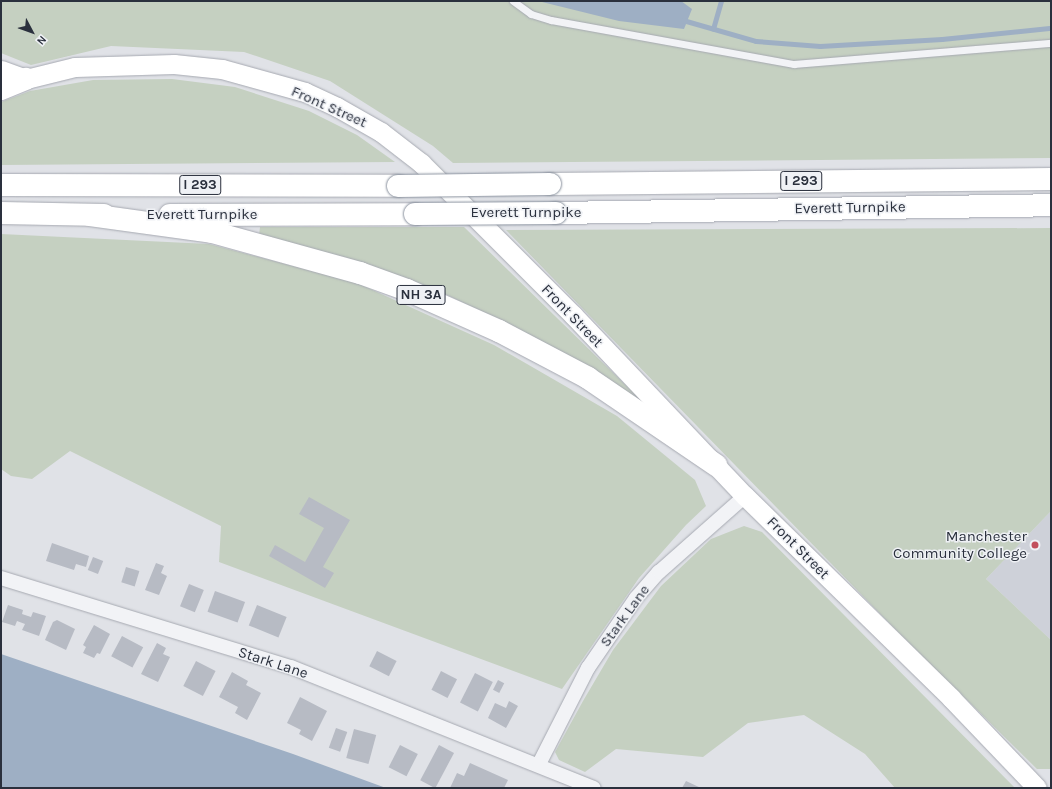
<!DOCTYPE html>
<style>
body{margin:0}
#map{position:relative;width:1052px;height:789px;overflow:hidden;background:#e0e2e7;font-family:Karla,sans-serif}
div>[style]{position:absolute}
.built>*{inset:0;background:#ced1d9}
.green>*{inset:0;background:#c5d0c1}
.water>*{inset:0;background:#9eafc4}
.stream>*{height:4.5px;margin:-2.25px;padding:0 2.25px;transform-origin:2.25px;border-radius:2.25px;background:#9eafc4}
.building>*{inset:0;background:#b7bbc4;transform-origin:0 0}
.roads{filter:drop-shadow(0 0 1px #a6a9b1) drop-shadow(0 0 1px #a6a9b1)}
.lane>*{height:7px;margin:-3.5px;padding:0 3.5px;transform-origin:3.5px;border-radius:3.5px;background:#f2f3f6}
.street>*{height:14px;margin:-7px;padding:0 7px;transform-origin:7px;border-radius:7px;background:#f2f3f6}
.secondary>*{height:19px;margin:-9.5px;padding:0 9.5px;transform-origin:9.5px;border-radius:9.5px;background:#fff}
.highway>*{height:22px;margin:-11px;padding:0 11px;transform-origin:11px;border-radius:11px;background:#fff}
.bridges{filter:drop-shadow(0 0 1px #88909d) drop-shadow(0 0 1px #88909d)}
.highway-bridge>*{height:22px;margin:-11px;padding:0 11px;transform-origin:11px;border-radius:11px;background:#fff}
.dots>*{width:11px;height:11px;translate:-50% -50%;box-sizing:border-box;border:2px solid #eff1f5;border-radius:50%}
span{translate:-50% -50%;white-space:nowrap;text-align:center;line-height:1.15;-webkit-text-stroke:3px #eff1f5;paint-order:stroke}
.shield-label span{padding:1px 3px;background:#eff1f5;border:1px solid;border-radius:3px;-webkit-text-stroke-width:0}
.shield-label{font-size:14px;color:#2a303d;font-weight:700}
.street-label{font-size:15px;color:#2a303d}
.poi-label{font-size:15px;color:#2a303d}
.right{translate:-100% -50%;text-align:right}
.frame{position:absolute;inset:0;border:2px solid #2a303d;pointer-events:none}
.north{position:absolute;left:12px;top:12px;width:40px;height:40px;-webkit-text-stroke:3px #eff1f5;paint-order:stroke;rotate:131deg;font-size:11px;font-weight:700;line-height:16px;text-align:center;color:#2a303d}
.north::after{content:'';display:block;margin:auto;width:14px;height:18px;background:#2a303d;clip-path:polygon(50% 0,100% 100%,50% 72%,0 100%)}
</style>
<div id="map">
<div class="built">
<i style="clip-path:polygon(1051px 511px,1051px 640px,986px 579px)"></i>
</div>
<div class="green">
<i style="clip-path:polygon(1px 1px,1051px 1px,1051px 158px,453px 163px,433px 146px,330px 81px,244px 52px,111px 46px,31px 65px,1px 53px)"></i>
<i style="clip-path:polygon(172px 79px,235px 87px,309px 111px,357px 135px,395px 162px,1px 165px,1px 102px,30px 91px,93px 80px)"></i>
<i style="clip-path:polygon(260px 227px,464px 227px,648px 407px,523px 332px,435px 289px,344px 257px,259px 236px)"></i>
<i style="clip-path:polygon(1051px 228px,1051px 511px,986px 579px,1051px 640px,1051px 769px,1037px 769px,895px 629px,506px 230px)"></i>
<i style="clip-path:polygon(1px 234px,209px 244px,357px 283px,494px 345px,617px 416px,695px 480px,706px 506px,686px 525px,639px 578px,562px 689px,219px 562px,221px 526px,70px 451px,32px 479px,11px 476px,1px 469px)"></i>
<i style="clip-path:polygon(744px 526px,762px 532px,1015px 788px,895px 788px,865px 754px,804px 715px,748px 723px,703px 757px,616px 749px,585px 772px,559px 760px,555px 752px,583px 701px,613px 650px,661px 586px,711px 539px)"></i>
</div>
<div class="water">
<i style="clip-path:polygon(538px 1px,681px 1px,692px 9px,684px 29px,619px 21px)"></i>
<i style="clip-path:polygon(1px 654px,293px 754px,386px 788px,1px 788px)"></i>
</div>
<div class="stream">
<i style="left:683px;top:20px;width:76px;rotate:16deg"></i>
<i style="left:756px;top:41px;width:64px;rotate:4.5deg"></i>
<i style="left:820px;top:46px;width:122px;rotate:-3.3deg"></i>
<i style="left:942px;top:39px;width:110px;rotate:-5.8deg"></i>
<i style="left:713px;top:29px;width:29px;rotate:-74deg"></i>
</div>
<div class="building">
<i style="clip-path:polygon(309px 497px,350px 520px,323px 567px,334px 573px,325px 588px,269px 556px,275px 545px,305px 562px,324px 528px,299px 514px)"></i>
<i style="clip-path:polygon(52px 543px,89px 556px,86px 567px,76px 564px,74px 570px,46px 561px)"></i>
<i style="left:93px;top:557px;width:11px;height:14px;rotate:22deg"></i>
<i style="clip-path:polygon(156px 563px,164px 566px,161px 573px,167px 576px,159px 595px,145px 590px)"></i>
<i style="left:126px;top:567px;width:14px;height:16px;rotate:17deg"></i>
<i style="left:189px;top:584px;width:16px;height:24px;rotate:22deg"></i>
<i style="left:215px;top:591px;width:32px;height:22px;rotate:20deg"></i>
<i style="clip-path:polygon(8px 605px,23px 610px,22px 614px,31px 617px,33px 612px,46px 616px,39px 636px,22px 630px,25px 624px,17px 621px,15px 626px,2px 622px)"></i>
<i style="left:257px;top:605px;width:32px;height:22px;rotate:22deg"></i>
<i style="clip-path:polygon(57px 620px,75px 629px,66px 650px,45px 640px,53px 622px)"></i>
<i style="clip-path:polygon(94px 625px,110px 634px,100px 654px,97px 653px,94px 658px,83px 653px,86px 647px,83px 645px)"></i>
<i style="left:122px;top:636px;width:24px;height:23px;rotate:28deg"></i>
<i style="clip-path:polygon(157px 643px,166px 648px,163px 654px,170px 657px,158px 682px,141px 674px)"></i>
<i style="left:377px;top:651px;width:22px;height:17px;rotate:27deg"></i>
<i style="left:196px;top:661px;width:22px;height:28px;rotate:27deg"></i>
<i style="left:441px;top:671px;width:18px;height:21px;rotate:27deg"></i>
<i style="clip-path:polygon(232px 672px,248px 681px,246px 685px,261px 693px,247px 720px,235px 713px,238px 707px,219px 697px)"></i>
<i style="left:475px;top:673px;width:20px;height:33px;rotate:27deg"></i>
<i style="left:498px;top:680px;width:7px;height:11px;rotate:27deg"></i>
<i style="clip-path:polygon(300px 697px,327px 711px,312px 741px,299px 734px,301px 730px,287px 723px)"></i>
<i style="clip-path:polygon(509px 701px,518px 706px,506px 728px,488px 718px,495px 703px,506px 708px)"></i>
<i style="left:336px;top:728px;width:12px;height:21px;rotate:20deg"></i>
<i style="left:354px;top:729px;width:23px;height:30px;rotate:15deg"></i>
<i style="left:400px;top:745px;width:20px;height:25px;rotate:27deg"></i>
<i style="left:439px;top:745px;width:17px;height:40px;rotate:28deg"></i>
<i style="clip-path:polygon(470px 763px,508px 780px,504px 788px,450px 788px,457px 773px,464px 776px)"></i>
<i style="clip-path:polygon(686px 781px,701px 788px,682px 788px)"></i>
</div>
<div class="roads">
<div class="lane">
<i style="left:513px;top:1px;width:22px;rotate:36deg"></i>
<i style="left:531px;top:14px;width:21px;rotate:17deg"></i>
<i style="left:551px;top:20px;width:247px;rotate:10.3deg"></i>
<i style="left:794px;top:64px;width:258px;rotate:-4.7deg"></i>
</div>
<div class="street">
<i style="left:1px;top:578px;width:303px;rotate:17.1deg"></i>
<i style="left:291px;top:667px;width:326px;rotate:21.8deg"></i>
<i style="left:539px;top:764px;width:108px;rotate:-63deg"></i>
<i style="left:588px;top:668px;width:85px;rotate:-55.6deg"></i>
<i style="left:636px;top:598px;width:35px;rotate:-49deg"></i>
<i style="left:659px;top:572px;width:115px;rotate:-41.5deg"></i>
</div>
<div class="secondary">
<i style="left:1px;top:70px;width:27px;rotate:20deg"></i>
<i style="left:26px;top:79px;width:50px;rotate:-13.8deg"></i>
<i style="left:75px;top:67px;width:99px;rotate:-1.7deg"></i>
<i style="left:174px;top:64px;width:48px;rotate:5.9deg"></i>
<i style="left:222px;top:69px;width:86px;rotate:15.5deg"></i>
<i style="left:305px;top:92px;width:35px;rotate:25deg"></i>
<i style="left:337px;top:107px;width:51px;rotate:29.6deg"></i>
<i style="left:381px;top:132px;width:51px;rotate:37.8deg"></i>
<i style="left:421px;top:163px;width:215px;rotate:45deg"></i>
<i style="left:573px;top:315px;width:250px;rotate:46.5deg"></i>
<i style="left:745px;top:496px;width:289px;rotate:44.4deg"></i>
<i style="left:951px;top:698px;width:124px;rotate:46.3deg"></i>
</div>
<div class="highway">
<i style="left:1px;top:89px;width:27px;rotate:-22deg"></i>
<i style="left:550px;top:184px;width:501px;rotate:-0.57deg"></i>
<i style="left:1px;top:185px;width:397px;rotate:0.1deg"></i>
<i style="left:1px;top:213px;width:103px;rotate:1.1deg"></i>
<i style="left:556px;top:213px;width:495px;rotate:-0.9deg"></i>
<i style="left:90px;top:215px;width:123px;rotate:7.9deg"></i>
<i style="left:212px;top:232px;width:154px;rotate:15.5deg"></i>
<i style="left:360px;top:273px;width:50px;rotate:19.9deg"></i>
<i style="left:407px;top:290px;width:101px;rotate:24deg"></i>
<i style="left:499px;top:331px;width:101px;rotate:27.8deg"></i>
<i style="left:588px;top:378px;width:155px;rotate:34.2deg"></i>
<i style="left:170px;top:215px;width:245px;rotate:-0.2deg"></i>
</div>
</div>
<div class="bridges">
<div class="highway-bridge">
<i style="left:398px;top:186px;width:152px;rotate:-0.8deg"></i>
<i style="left:415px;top:214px;width:141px;rotate:-0.4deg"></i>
</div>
</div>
<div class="dots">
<i style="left:1035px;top:545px;background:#c24f5c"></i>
</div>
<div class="shield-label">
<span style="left:801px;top:181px">I 293</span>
<span style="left:200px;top:185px">I 293</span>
<span style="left:421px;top:295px">NH 3A</span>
</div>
<div class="street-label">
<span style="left:329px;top:107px;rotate:24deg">Front Street</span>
<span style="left:850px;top:208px;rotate:-1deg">Everett Turnpike</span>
<span style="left:526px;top:213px">Everett Turnpike</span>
<span style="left:202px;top:215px">Everett Turnpike</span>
<span style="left:572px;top:316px;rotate:46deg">Front Street</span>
<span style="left:798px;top:548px;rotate:45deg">Front Street</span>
<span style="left:625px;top:616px;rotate:-54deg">Stark Lane</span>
<span style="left:273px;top:663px;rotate:18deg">Stark Lane</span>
</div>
<div class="poi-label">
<span class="right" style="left:1027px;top:545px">Manchester<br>Community College</span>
</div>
<div class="frame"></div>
<div class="north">N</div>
</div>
